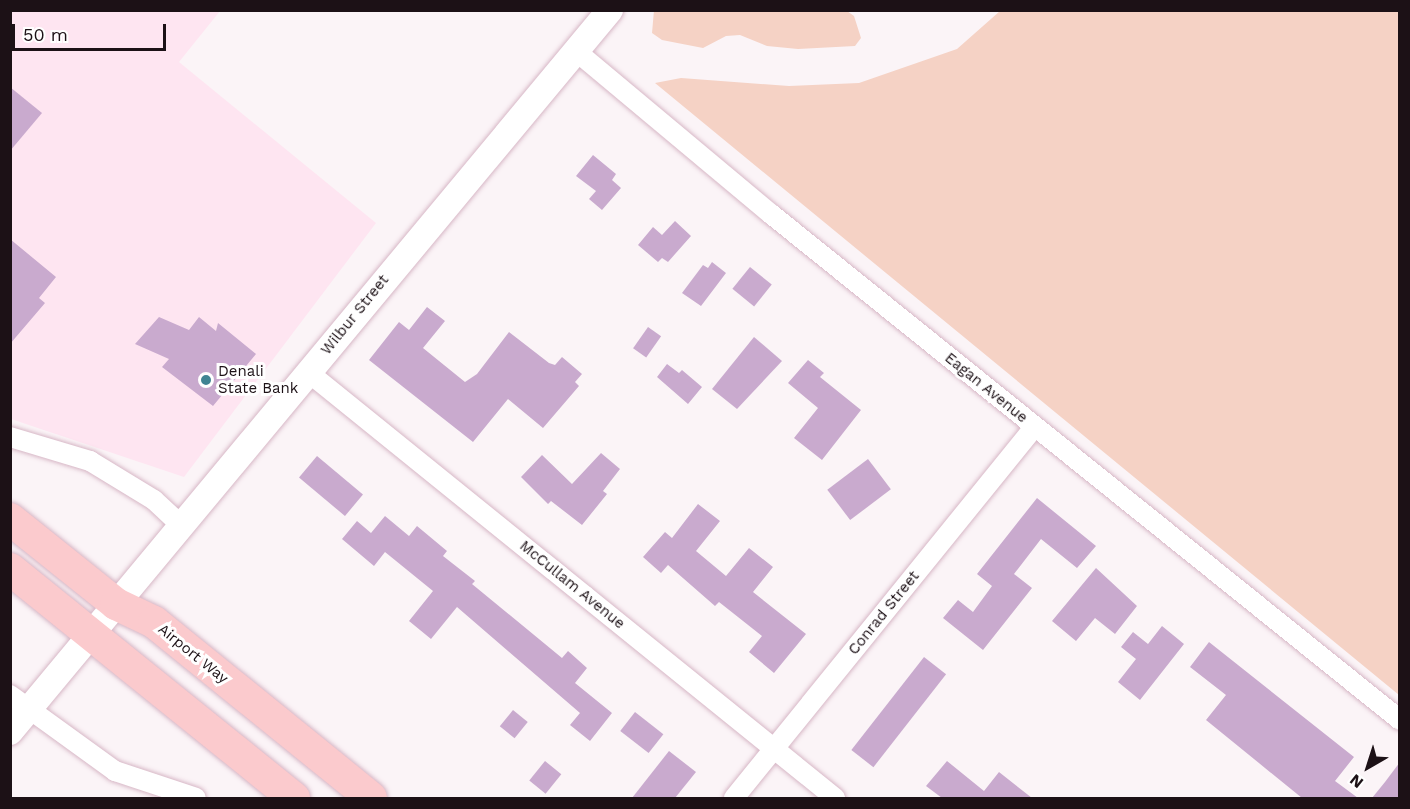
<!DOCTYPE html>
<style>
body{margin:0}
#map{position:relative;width:1410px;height:809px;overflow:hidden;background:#fbf4f7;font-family:"Work Sans",sans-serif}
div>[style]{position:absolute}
.built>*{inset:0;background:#fee5f1}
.green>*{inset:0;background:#f5d2c5}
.building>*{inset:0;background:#c9aace;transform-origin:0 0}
.roads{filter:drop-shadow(0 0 2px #d7b7c6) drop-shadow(0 0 2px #d7b7c6)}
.minor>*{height:20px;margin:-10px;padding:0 10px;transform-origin:10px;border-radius:10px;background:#fff}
.tertiary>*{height:26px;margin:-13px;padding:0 13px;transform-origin:13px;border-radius:13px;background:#fff}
.primary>*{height:32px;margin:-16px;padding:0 16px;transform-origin:16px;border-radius:16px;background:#fbcacd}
.dots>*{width:16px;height:16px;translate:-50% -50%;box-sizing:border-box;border:3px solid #fff;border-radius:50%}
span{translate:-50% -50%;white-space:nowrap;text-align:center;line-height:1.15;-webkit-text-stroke:6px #fff;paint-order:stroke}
.street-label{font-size:15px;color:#1c1116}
.poi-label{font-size:15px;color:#1c1116}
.left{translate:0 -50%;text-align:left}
.frame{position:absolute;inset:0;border:12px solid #1c1116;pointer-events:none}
.north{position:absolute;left:1338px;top:737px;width:60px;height:60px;-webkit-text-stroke:4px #fff;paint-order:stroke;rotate:219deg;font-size:16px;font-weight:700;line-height:24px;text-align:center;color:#1c1116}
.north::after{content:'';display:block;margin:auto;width:21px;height:27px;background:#1c1116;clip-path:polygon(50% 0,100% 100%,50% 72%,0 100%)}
.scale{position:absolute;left:12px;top:24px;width:154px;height:27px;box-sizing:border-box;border:3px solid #1c1116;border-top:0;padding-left:8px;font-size:18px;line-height:21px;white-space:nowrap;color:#1c1116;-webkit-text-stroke:4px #fff;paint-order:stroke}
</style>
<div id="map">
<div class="built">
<i style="clip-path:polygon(11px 11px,220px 11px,179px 62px,376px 223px,184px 477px,11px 419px)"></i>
</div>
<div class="green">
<i style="clip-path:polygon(654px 10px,847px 11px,854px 16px,861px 38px,855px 46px,798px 49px,767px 46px,740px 35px,726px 36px,703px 48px,662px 40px,652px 33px)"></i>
<i style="clip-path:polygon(1000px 11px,1399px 11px,1399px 695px,655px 83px,681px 78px,789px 86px,859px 83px,957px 49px)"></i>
</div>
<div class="building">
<i style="clip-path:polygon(10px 87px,42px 113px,10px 151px)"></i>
<i style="clip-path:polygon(593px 155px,616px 174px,612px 180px,621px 188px,602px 210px,589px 199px,596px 191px,576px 176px)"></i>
<i style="clip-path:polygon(675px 221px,691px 236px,668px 262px,662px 258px,658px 262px,638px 245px,653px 227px,662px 235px)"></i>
<i style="clip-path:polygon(10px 239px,56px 277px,39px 298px,45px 303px,10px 344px)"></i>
<i style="clip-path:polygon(712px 262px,726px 273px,701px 306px,682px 293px,703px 265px,708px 268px)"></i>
<i style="left:750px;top:267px;width:28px;height:28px;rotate:39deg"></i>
<i style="clip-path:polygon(427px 307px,445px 321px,423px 348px,465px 382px,477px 374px,509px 332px,549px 363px,555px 365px,562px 357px,582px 374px,575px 382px,579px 386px,543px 428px,508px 399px,473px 442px,369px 360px,399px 322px,409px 330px)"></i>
<i style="clip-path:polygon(159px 317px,189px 330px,199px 317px,216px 331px,218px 323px,256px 354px,213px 406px,162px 367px,169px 359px,135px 344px)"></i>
<i style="left:648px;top:327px;width:16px;height:26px;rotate:35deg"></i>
<i style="clip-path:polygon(754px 337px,782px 361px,737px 409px,712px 389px)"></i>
<i style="clip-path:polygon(808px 360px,824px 373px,820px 377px,861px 410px,822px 460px,794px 438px,818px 408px,788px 383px)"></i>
<i style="clip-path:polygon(667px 364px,679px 373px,682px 370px,702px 387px,688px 404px,657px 377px)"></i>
<i style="clip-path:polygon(601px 453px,620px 469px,603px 491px,607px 494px,582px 525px,551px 501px,548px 504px,521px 477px,542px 455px,572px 484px)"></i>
<i style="left:317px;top:456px;width:60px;height:28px;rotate:40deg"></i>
<i style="left:868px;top:459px;width:38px;height:51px;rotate:53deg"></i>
<i style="clip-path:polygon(1037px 498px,1096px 546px,1077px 568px,1041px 539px,1014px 574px,1032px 588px,983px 650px,943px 618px,958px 600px,973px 612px,992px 586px,977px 574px)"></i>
<i style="clip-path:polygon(698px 504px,720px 521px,696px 551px,726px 576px,749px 548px,773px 567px,753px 592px,806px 634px,774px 673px,749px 652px,762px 636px,719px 602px,715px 606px,668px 565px,661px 573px,643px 557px,665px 532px,672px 538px)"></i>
<i style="clip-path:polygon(385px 516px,409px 536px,417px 526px,447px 551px,443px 556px,475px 581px,472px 584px,562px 658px,568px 651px,587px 668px,575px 683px,612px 713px,590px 741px,570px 725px,580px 713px,457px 607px,431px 639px,409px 621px,433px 591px,385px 552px,374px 566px,342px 539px,357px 521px,371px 533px)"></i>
<i style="clip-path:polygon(1096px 568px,1137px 606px,1115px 634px,1095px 618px,1076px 641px,1052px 621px)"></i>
<i style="clip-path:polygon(1162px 626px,1184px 644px,1140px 700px,1118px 682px,1136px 659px,1121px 647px,1133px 632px,1148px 644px)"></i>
<i style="clip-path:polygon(1209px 642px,1354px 757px,1335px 781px,1358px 798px,1302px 798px,1206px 720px,1226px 695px,1190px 667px)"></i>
<i style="left:924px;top:657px;width:28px;height:118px;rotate:38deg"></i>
<i style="left:513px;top:710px;width:19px;height:21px;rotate:39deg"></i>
<i style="left:635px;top:712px;width:36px;height:24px;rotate:38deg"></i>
<i style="clip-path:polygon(669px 751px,696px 772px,675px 798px,632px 798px)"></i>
<i style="left:545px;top:761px;width:21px;height:25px;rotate:39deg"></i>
<i style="clip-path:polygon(947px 761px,984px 791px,999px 772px,1032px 798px,942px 798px,926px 786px)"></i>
<i style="clip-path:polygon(1400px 762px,1400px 798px,1372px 798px,1385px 782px)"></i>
</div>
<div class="roads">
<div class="minor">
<i style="left:576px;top:51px;width:254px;rotate:39.9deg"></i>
<i style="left:771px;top:214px;width:807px;rotate:38.81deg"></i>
<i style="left:308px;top:372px;width:678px;rotate:38.95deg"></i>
<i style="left:10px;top:437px;width:84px;rotate:16.7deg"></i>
<i style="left:90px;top:461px;width:75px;rotate:31.4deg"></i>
<i style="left:154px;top:500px;width:35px;rotate:43deg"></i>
<i style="left:10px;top:695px;width:130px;rotate:35.9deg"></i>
<i style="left:115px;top:771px;width:85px;rotate:18.4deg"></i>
<i style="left:734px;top:798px;width:477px;rotate:-51deg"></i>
</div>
<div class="tertiary">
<i style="left:10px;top:732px;width:939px;rotate:-50.27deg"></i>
</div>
<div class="primary">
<i style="left:10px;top:519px;width:136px;rotate:38.7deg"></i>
<i style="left:116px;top:604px;width:42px;rotate:25.3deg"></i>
<i style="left:154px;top:622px;width:279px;rotate:39deg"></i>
<i style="left:10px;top:569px;width:365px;rotate:38.9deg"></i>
</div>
</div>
<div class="dots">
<i style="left:206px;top:380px;background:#408493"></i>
</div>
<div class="street-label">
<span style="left:355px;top:315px;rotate:-51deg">Wilbur Street</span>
<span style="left:986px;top:388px;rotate:39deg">Eagan Avenue</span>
<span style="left:572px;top:585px;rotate:39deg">McCullam Avenue</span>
<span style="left:884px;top:613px;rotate:-51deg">Conrad Street</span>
<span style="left:193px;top:654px;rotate:39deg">Airport Way</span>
</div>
<div class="poi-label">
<span class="left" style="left:218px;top:380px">Denali<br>State Bank</span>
</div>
<div class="frame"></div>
<div class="north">N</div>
<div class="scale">50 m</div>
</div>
